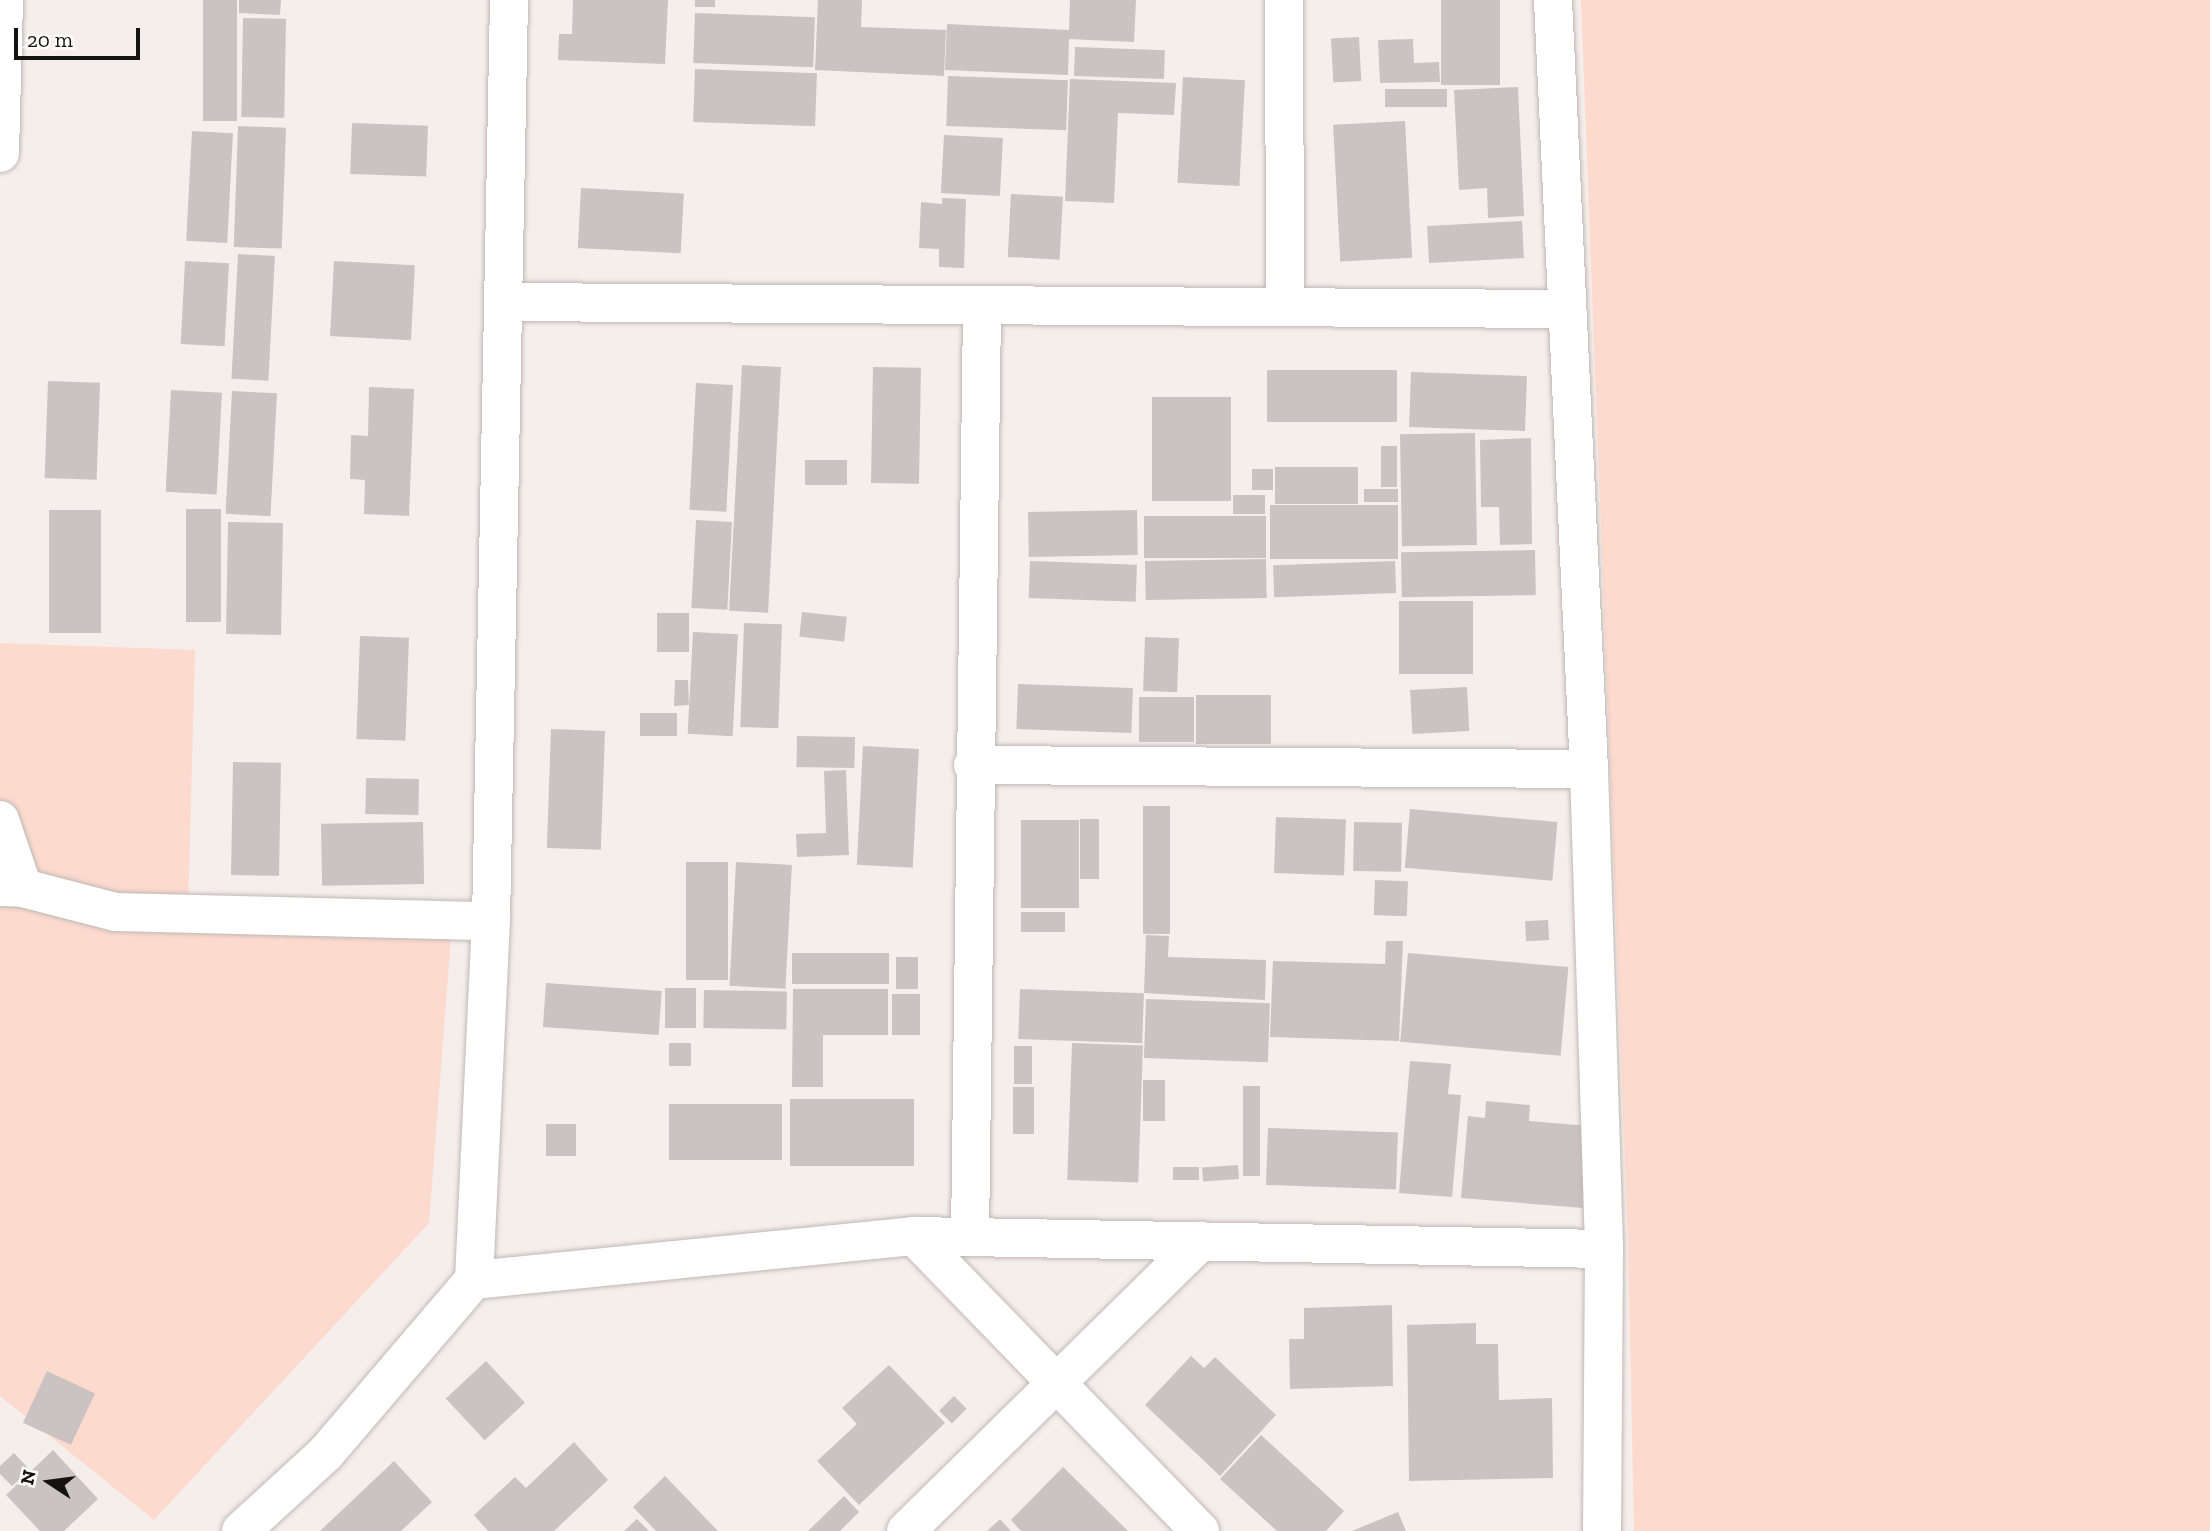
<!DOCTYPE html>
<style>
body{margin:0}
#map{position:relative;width:2210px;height:1531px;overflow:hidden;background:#f6eeeb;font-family:"Zilla Slab",serif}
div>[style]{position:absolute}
.green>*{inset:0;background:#fddace}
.building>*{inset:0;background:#cbc3c1;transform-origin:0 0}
.roads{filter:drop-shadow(0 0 2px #c0b8b5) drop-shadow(0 0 2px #c0b8b5)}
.minor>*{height:38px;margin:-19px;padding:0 19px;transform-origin:19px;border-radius:19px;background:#fff}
span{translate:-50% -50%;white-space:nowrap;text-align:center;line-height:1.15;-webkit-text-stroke:5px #fffdfc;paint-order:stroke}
.north{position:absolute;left:14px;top:1447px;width:70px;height:70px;-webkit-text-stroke:5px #fffdfc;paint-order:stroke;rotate:283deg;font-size:19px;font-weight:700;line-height:28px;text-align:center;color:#151312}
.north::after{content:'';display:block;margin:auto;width:24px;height:32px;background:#151312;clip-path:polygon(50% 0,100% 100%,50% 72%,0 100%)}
.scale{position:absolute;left:14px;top:28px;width:126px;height:32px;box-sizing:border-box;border:4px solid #151312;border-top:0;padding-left:9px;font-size:21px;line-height:24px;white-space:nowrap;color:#151312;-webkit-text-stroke:5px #fffdfc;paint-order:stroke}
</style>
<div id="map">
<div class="green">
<i style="clip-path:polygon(1581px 0,2210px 0,2210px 1531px,1634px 1531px,1628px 1239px)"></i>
<i style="clip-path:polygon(0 643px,195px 650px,188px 913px,452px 924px,429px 1223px,154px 1520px,0 1396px)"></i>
</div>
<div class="building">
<i style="left:203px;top:0;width:34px;height:121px"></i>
<i style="clip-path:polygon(239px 0,281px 0,280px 15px,239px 13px)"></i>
<i style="clip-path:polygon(573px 0,668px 0,665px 64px,558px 60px,559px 34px,572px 34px)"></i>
<i style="left:695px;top:0;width:20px;height:7px"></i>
<i style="clip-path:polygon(818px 0,862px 0,861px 27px,946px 30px,944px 76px,815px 70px)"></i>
<i style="clip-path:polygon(1070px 0,1136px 0,1134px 42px,1069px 39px,1068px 75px,945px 70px,947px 24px,1069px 30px)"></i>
<i style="left:1441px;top:0;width:59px;height:85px"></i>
<i style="left:695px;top:13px;width:120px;height:50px;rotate:2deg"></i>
<i style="left:243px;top:18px;width:43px;height:99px;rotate:1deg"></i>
<i style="left:1359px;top:37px;width:44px;height:28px;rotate:87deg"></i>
<i style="clip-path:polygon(1413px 39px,1414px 63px,1439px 62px,1440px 82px,1380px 83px,1378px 40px)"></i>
<i style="left:1075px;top:47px;width:90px;height:29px;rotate:2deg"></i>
<i style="left:695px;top:69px;width:122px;height:53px;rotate:2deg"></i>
<i style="left:948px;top:76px;width:120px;height:50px;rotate:2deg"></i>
<i style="left:1183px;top:77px;width:62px;height:106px;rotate:3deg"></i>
<i style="clip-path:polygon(1070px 79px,1176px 83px,1174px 115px,1118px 113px,1114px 203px,1065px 201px)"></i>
<i style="clip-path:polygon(1518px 87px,1524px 216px,1488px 218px,1487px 188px,1459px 190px,1454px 90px)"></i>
<i style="left:1447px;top:89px;width:18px;height:62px;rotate:90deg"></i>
<i style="left:1405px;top:121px;width:137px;height:72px;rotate:87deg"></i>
<i style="left:352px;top:123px;width:76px;height:51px;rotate:2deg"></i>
<i style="left:238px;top:126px;width:48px;height:121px;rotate:2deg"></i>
<i style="left:192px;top:131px;width:41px;height:110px;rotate:3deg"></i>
<i style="left:944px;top:135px;width:59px;height:58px;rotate:3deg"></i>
<i style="left:581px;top:188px;width:103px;height:60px;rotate:3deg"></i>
<i style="left:1011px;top:194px;width:52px;height:63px;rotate:3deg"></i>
<i style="clip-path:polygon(942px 198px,966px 199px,964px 268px,939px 267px,939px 249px,919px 248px,921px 202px,942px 204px)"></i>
<i style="left:1522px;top:221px;width:37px;height:95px;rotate:87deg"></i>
<i style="left:238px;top:254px;width:37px;height:125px;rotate:3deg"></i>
<i style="left:185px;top:261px;width:44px;height:83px;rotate:3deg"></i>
<i style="left:334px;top:261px;width:81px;height:75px;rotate:3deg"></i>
<i style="left:742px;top:365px;width:39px;height:246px;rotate:3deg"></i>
<i style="left:873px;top:367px;width:48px;height:116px;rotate:1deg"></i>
<i style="left:1267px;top:370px;width:130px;height:52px"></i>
<i style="left:1411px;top:372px;width:116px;height:55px;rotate:2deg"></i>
<i style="left:48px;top:381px;width:52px;height:97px;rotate:2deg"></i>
<i style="left:696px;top:383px;width:37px;height:127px;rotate:3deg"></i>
<i style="clip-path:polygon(369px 387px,414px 389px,409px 516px,364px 514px,365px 480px,350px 479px,351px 435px,368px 436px)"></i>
<i style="left:171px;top:390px;width:51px;height:102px;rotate:3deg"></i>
<i style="left:232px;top:391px;width:45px;height:123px;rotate:3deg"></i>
<i style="left:1152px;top:397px;width:79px;height:104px"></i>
<i style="left:1475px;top:433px;width:112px;height:75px;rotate:89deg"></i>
<i style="clip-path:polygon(1531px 438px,1532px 544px,1500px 545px,1499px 507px,1481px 507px,1480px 440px)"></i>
<i style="left:1381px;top:446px;width:16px;height:41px"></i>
<i style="left:847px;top:460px;width:25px;height:42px;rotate:90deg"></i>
<i style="left:1358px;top:467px;width:37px;height:83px;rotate:90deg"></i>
<i style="left:1252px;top:469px;width:21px;height:21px"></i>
<i style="left:1364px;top:489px;width:34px;height:13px"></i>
<i style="left:1233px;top:495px;width:32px;height:19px"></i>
<i style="left:1398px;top:505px;width:54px;height:128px;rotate:90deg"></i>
<i style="left:186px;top:509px;width:35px;height:113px"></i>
<i style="left:49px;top:510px;width:52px;height:123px"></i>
<i style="left:1137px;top:510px;width:45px;height:109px;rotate:89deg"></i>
<i style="left:1266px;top:516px;width:42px;height:122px;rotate:90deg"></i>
<i style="left:696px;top:520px;width:36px;height:88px;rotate:3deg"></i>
<i style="left:228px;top:522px;width:55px;height:112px;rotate:1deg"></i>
<i style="left:1535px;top:550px;width:45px;height:134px;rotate:89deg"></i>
<i style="left:1266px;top:559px;width:39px;height:121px;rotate:89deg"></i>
<i style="left:1030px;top:561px;width:107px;height:37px;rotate:2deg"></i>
<i style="left:1395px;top:561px;width:32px;height:122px;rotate:88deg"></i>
<i style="left:1399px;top:601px;width:74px;height:73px"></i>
<i style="left:802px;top:612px;width:45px;height:25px;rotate:6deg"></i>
<i style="left:657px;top:613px;width:32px;height:39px"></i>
<i style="left:744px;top:623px;width:38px;height:104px;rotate:2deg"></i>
<i style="left:693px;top:632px;width:45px;height:102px;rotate:3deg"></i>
<i style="left:360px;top:636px;width:49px;height:103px;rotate:2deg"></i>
<i style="left:1145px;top:637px;width:34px;height:54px;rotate:2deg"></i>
<i style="clip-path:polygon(675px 680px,688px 680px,689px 705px,674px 706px)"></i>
<i style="left:1018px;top:684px;width:115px;height:45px;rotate:2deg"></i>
<i style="left:1467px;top:687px;width:44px;height:57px;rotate:87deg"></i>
<i style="left:1271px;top:695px;width:49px;height:75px;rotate:90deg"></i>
<i style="left:1194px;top:697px;width:45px;height:55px;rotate:90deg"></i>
<i style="left:640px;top:713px;width:37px;height:23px"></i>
<i style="left:551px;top:729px;width:54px;height:119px;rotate:2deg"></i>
<i style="left:797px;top:736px;width:58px;height:31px;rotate:1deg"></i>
<i style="left:863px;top:746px;width:56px;height:119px;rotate:3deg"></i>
<i style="left:233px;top:762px;width:48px;height:113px;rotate:1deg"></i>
<i style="clip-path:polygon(846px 770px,849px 855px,797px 857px,796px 834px,826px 833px,824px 771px)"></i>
<i style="left:366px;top:778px;width:53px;height:36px;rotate:1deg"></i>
<i style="left:1143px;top:806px;width:27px;height:128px"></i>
<i style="left:1410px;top:809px;width:148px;height:59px;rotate:5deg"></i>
<i style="left:1276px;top:817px;width:70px;height:56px;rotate:2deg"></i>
<i style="left:1080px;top:819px;width:19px;height:60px"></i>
<i style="left:1079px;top:820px;width:88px;height:58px;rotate:90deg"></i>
<i style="left:423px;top:822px;width:62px;height:102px;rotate:89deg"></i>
<i style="left:1354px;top:822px;width:48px;height:49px;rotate:1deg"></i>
<i style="left:686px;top:862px;width:42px;height:118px"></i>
<i style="left:736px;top:862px;width:56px;height:124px;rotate:3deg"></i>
<i style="left:1375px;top:880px;width:33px;height:35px;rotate:2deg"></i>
<i style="left:1021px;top:912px;width:44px;height:20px"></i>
<i style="left:1548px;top:920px;width:20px;height:23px;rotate:87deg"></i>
<i style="clip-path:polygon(1146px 935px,1169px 936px,1168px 957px,1266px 960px,1265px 1000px,1144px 993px)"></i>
<i style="clip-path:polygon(1386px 941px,1403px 941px,1399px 1041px,1270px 1037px,1273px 961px,1385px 964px)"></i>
<i style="left:792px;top:953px;width:97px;height:31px"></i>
<i style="left:1408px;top:953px;width:161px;height:89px;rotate:5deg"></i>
<i style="left:896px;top:957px;width:22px;height:32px"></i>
<i style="left:546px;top:983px;width:116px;height:44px;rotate:4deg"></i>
<i style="left:665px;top:988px;width:31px;height:40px"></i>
<i style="clip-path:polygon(793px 989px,888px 989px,888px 1035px,823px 1035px,823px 1087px,792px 1087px)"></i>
<i style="left:1020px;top:989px;width:124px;height:50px;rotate:2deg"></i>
<i style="left:704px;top:990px;width:83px;height:38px;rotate:1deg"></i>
<i style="left:892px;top:994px;width:28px;height:41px"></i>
<i style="left:1146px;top:999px;width:124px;height:59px;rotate:2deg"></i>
<i style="left:669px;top:1043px;width:22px;height:23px"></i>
<i style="left:1072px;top:1043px;width:71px;height:137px;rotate:2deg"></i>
<i style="left:1014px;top:1046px;width:18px;height:38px"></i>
<i style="clip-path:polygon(1410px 1061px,1451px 1064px,1448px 1094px,1461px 1095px,1452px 1197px,1399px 1193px)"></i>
<i style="left:1143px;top:1080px;width:22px;height:41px"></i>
<i style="left:1243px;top:1086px;width:17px;height:90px"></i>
<i style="left:1013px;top:1087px;width:21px;height:47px"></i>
<i style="left:790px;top:1099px;width:124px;height:67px"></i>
<i style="clip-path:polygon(1486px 1101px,1530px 1105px,1529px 1121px,1590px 1126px,1583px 1208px,1461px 1198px,1468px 1116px,1485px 1118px)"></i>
<i style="left:782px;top:1104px;width:56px;height:113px;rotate:90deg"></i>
<i style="left:546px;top:1124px;width:30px;height:32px"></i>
<i style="left:1268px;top:1128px;width:130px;height:57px;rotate:2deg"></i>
<i style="left:1238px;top:1165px;width:14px;height:36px;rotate:86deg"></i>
<i style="left:1173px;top:1167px;width:26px;height:13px"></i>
<i style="clip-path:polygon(1392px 1305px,1393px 1386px,1290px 1389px,1289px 1339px,1304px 1339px,1304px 1308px)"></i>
<i style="clip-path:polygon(1476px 1323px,1476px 1344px,1498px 1344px,1499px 1400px,1552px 1398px,1553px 1478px,1409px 1481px,1407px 1325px)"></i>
<i style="clip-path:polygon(1191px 1356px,1204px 1368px,1215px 1357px,1276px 1415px,1220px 1476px,1145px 1405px)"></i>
<i style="left:486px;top:1361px;width:57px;height:55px;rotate:47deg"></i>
<i style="clip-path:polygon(889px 1365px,945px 1423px,859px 1505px,817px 1461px,857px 1424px,842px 1408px)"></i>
<i style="left:47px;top:1371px;width:53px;height:57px;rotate:25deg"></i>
<i style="left:954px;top:1396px;width:18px;height:21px;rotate:45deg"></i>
<i style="clip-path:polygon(1261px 1435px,1344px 1511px,1326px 1531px,1277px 1531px,1220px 1479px)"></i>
<i style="clip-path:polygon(574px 1442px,608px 1480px,554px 1531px,488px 1531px,474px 1515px,515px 1477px,526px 1488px)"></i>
<i style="clip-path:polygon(53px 1450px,98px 1499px,64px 1531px,40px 1531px,6px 1495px)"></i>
<i style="clip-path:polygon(14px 1453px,30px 1470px,12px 1486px,0 1474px,0 1466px)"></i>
<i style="clip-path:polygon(394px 1461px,432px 1502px,401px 1531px,320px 1531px)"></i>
<i style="clip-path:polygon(1063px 1467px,1128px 1531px,1021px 1531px,1011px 1520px)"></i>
<i style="clip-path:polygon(665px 1476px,718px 1531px,656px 1531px,633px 1507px)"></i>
<i style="clip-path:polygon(844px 1496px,859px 1512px,840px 1531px,808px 1531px)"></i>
<i style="clip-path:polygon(1398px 1512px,1406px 1531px,1352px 1531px)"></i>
<i style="clip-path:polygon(637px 1519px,649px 1531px,624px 1531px)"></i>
<i style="clip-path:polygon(1000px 1519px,1011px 1531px,987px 1531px)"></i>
</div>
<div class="roads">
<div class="minor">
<i style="left:1284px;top:0;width:304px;rotate:89.8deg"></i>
<i style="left:1553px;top:0;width:770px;rotate:87.32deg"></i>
<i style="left:1589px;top:769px;width:480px;rotate:88.2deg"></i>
<i style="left:1604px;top:1249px;width:282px;rotate:90.4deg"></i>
<i style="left:0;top:153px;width:153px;rotate:-88.5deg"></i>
<i style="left:504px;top:302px;width:1061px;rotate:0.38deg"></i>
<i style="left:973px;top:765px;width:616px;rotate:0.37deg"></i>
<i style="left:0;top:820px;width:72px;rotate:71.3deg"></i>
<i style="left:0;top:887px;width:23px;rotate:2deg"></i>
<i style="left:23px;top:888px;width:95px;rotate:14.6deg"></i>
<i style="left:115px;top:912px;width:376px;rotate:1.4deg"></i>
<i style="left:914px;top:1236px;width:411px;rotate:45.9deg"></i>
<i style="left:970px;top:1237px;width:931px;rotate:-89.26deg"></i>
<i style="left:474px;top:1280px;width:359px;rotate:-87.3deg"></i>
<i style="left:491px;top:921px;width:921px;rotate:-88.88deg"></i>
<i style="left:241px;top:1531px;width:115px;rotate:-42.5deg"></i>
<i style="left:326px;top:1453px;width:228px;rotate:-49.5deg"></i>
<i style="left:474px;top:1280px;width:442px;rotate:-5.7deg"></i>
<i style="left:914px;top:1236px;width:690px;rotate:1.08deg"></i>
<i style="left:906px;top:1531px;width:414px;rotate:-44.5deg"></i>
</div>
</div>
<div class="north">N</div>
<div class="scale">20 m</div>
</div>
